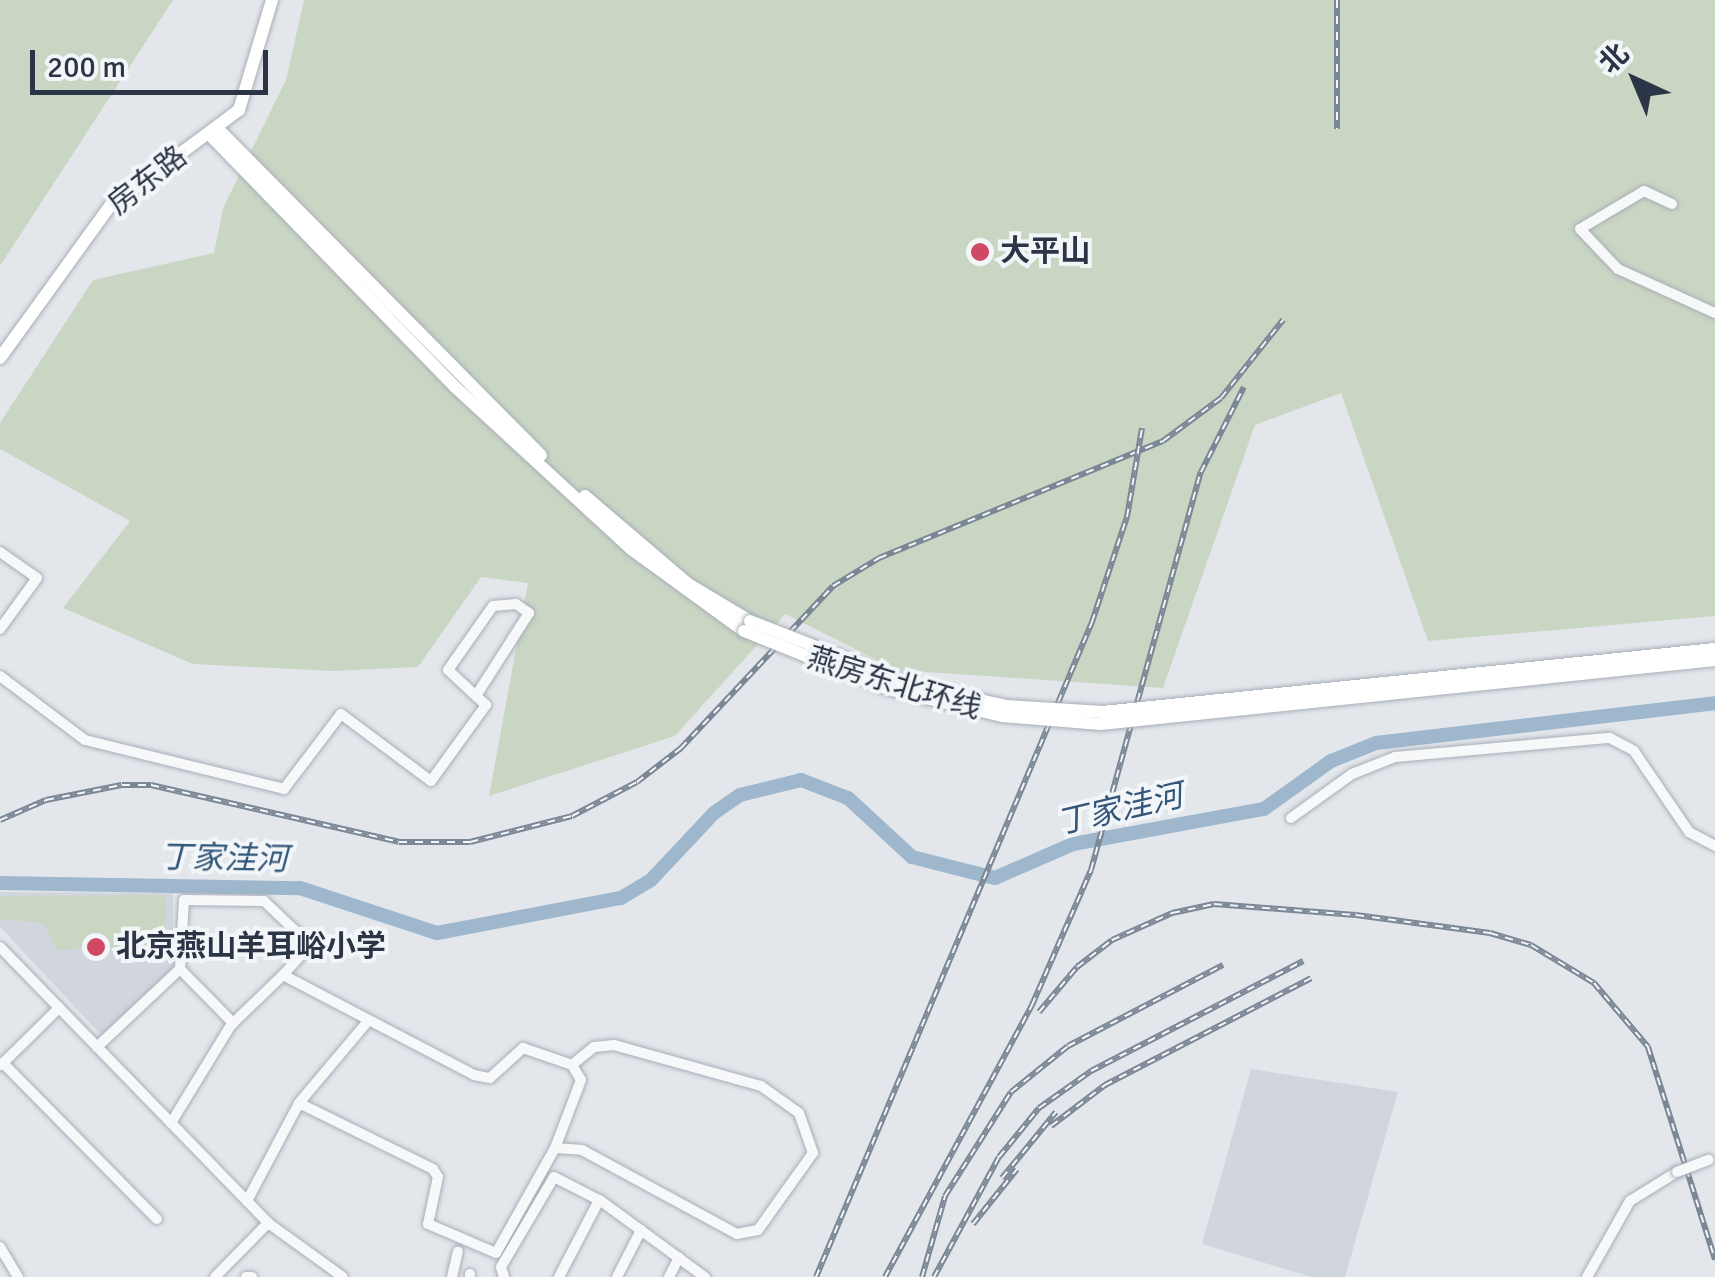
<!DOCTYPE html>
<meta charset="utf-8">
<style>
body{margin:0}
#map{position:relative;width:1715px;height:1277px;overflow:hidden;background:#e3e7ec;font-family:Signika,"Noto Sans SC",sans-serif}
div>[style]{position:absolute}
.built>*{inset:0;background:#d1d6de}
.green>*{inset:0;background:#cad6c4}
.river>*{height:14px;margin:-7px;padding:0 7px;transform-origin:7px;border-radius:7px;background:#9eb7cc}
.roads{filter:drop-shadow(0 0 2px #a8aeb7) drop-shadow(0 0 2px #a8aeb7)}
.minor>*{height:10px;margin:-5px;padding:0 5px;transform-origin:5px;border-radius:5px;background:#f6f8fa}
.major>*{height:12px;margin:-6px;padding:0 6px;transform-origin:6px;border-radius:6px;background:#fff}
.rail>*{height:6px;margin-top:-3px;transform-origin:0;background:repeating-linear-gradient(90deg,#f3f6f9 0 8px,#7c8796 0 16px);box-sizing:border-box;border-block:2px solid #7c8796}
.bridges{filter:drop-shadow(0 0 2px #a8aeb7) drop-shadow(0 0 2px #a8aeb7)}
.minor-bridge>*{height:10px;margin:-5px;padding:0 5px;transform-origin:5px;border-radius:5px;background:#f6f8fa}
.major-bridge>*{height:12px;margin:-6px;padding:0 6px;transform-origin:6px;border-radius:6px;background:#fff}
.dots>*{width:28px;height:28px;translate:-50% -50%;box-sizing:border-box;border:5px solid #f3f6f9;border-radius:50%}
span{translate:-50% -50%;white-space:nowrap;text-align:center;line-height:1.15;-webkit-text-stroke:8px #f3f6f9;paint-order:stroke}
.street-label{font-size:30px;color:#2b3545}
.poi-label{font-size:30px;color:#2b3545;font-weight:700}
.left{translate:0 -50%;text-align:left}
.water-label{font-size:32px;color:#33577a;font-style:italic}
.north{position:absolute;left:1585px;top:30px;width:100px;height:100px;-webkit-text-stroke:8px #f3f6f9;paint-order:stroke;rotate:316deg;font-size:28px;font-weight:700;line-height:40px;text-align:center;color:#2b3545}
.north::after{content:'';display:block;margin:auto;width:35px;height:45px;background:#2b3545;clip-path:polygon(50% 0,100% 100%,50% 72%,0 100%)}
.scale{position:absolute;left:30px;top:50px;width:238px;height:45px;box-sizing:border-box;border:5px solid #2b3545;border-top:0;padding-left:12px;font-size:30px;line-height:35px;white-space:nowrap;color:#2b3545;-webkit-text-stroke:8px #f3f6f9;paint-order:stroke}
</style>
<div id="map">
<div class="built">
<i style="clip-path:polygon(0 892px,173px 893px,173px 967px,102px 1036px,0 927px)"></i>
<i style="clip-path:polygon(1251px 1069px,1398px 1092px,1345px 1277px,1311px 1277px,1202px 1244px)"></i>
</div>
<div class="green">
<i style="clip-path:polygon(0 0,173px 0,0 266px)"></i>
<i style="clip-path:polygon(304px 0,1715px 0,1715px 616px,1428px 641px,1341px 393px,1255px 425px,1163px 688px,897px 670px,785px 614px,675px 736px,489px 796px,528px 583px,481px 577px,418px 667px,333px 671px,193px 664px,63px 608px,130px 521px,0 449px,0 423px,93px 280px,214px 253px,223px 208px,286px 80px)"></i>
<i style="clip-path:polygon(165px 895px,166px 951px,158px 958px,145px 946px,57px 950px,43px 923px,0 919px,0 896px)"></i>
</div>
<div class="river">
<i style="left:0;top:883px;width:300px;rotate:1deg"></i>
<i style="left:300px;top:888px;width:144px;rotate:18.2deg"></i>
<i style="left:437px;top:933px;width:187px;rotate:-10.8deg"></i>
<i style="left:621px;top:898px;width:35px;rotate:-31deg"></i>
<i style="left:651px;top:880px;width:92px;rotate:-46.8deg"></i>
<i style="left:714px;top:813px;width:32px;rotate:-35deg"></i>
<i style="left:740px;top:795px;width:63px;rotate:-13.8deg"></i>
<i style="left:801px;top:780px;width:50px;rotate:21deg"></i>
<i style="left:848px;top:798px;width:87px;rotate:42.7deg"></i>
<i style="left:912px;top:857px;width:86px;rotate:14.2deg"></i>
<i style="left:995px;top:878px;width:85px;rotate:-23.6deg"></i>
<i style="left:1073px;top:844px;width:194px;rotate:-10.4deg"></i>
<i style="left:1264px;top:809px;width:82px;rotate:-35.6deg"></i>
<i style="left:1331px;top:761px;width:48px;rotate:-21.8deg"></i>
<i style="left:1376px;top:743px;width:341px;rotate:-6.7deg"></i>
</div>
<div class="roads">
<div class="minor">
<i style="left:1672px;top:204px;width:31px;rotate:-155deg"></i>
<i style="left:1644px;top:191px;width:74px;rotate:149.3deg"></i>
<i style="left:1580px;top:229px;width:55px;rotate:46.5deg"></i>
<i style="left:1618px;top:269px;width:107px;rotate:24.4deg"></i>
<i style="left:0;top:552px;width:45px;rotate:35.1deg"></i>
<i style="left:37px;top:578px;width:63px;rotate:126deg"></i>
<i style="left:0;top:676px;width:106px;rotate:37deg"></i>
<i style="left:85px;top:740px;width:205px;rotate:13.8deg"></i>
<i style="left:284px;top:789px;width:94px;rotate:-52.8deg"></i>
<i style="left:341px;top:714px;width:112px;rotate:36.7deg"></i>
<i style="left:431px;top:781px;width:94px;rotate:-54.1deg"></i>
<i style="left:486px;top:705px;width:13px;rotate:-138deg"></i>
<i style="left:476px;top:696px;width:38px;rotate:-137deg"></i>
<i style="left:448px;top:670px;width:78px;rotate:-54.9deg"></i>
<i style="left:493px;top:606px;width:23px;rotate:-5deg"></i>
<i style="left:516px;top:604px;width:16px;rotate:35deg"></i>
<i style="left:529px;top:613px;width:98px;rotate:122.6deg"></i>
<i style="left:1291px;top:818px;width:75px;rotate:-35.8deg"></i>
<i style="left:1352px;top:774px;width:46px;rotate:-21.6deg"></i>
<i style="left:1395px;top:757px;width:216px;rotate:-5.1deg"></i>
<i style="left:1610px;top:738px;width:27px;rotate:28deg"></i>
<i style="left:1634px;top:751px;width:98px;rotate:55.8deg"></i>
<i style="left:1689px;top:832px;width:30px;rotate:28deg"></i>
<i style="left:0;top:947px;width:385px;rotate:45.8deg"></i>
<i style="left:268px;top:1223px;width:92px;rotate:35.8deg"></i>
<i style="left:180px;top:969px;width:76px;rotate:45.5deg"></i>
<i style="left:97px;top:1047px;width:114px;rotate:-43.2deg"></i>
<i style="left:180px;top:969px;width:69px;rotate:-86.7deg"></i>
<i style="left:184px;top:900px;width:80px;rotate:0.7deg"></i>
<i style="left:264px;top:901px;width:64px;rotate:43.7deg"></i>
<i style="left:310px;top:945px;width:40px;rotate:132deg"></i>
<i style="left:3px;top:1063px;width:219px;rotate:45.4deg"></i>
<i style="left:1px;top:1065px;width:81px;rotate:-44.5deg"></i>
<i style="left:171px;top:1123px;width:115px;rotate:-58.5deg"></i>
<i style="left:231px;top:1025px;width:72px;rotate:-43.9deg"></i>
<i style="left:283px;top:975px;width:216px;rotate:27.6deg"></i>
<i style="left:474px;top:1075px;width:16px;rotate:11deg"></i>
<i style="left:490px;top:1078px;width:45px;rotate:-42.3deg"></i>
<i style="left:523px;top:1048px;width:52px;rotate:19.1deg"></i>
<i style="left:572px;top:1065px;width:17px;rotate:59deg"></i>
<i style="left:581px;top:1080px;width:73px;rotate:110.9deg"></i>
<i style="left:555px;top:1148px;width:120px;rotate:119.3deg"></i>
<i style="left:496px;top:1253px;width:74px;rotate:-156.9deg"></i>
<i style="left:428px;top:1224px;width:48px;rotate:-78deg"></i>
<i style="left:438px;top:1177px;width:9px;rotate:-122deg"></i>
<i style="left:433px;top:1169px;width:149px;rotate:-153.8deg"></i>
<i style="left:555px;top:1148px;width:27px;rotate:4deg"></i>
<i style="left:582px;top:1150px;width:176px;rotate:28.5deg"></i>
<i style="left:737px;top:1234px;width:21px;rotate:-11deg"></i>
<i style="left:758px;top:1230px;width:95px;rotate:-54.5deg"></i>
<i style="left:813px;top:1153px;width:42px;rotate:-109.3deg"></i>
<i style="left:799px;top:1113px;width:47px;rotate:-144.6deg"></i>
<i style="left:761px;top:1086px;width:153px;rotate:-164.4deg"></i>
<i style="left:614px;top:1045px;width:20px;rotate:174deg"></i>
<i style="left:594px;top:1047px;width:28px;rotate:141deg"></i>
<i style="left:247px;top:1201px;width:111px;rotate:-62deg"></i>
<i style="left:299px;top:1103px;width:107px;rotate:-49.9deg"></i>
<i style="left:0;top:1247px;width:35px;rotate:59deg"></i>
<i style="left:215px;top:1277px;width:76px;rotate:-45.5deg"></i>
<i style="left:246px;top:1277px;width:6px"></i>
<i style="left:452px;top:1277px;width:26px;rotate:-77deg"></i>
<i style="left:470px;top:1277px;width:3px;rotate:-90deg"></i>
<i style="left:504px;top:1277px;width:10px;rotate:-107deg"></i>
<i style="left:501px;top:1267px;width:104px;rotate:-59.5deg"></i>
<i style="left:554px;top:1177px;width:53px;rotate:27.1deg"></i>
<i style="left:601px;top:1201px;width:129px;rotate:36.2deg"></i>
<i style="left:559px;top:1277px;width:87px;rotate:-62.5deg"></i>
<i style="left:617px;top:1277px;width:53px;rotate:-62.9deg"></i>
<i style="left:669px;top:1277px;width:22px;rotate:-63deg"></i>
<i style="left:1587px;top:1277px;width:87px;rotate:-60.5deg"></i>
<i style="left:1630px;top:1201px;width:55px;rotate:-31.7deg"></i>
</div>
<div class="major">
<i style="left:218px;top:129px;width:459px;rotate:45.3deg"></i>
<i style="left:210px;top:135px;width:351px;rotate:45.8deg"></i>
<i style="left:455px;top:387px;width:239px;rotate:42.6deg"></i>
<i style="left:631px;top:549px;width:140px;rotate:36deg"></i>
<i style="left:0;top:358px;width:188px;rotate:-54.1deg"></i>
<i style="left:110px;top:206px;width:161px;rotate:-36.7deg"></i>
<i style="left:239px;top:110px;width:115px;rotate:-73.3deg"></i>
<i style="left:585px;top:496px;width:135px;rotate:40.5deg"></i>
<i style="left:688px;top:584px;width:72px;rotate:30.8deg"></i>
</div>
</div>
<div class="rail">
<i style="left:1337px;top:0;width:129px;rotate:90deg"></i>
<i style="left:0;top:820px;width:50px;rotate:-23.5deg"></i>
<i style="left:46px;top:800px;width:77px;rotate:-11.2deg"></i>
<i style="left:122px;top:785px;width:29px"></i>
<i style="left:151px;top:785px;width:254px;rotate:12.9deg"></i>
<i style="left:399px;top:842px;width:71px"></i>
<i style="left:470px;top:842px;width:105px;rotate:-14.3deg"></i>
<i style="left:572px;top:816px;width:73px;rotate:-27.6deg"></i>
<i style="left:637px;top:782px;width:56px;rotate:-37.7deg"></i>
<i style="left:681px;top:748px;width:222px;rotate:-46.8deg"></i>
<i style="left:833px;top:586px;width:54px;rotate:-31.3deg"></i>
<i style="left:879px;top:558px;width:307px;rotate:-22.4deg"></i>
<i style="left:1163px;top:441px;width:72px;rotate:-36.6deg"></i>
<i style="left:1221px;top:398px;width:100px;rotate:-51.5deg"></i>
<i style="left:1039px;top:1012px;width:59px;rotate:-49.8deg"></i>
<i style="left:1077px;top:967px;width:44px;rotate:-37.6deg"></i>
<i style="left:1112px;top:940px;width:66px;rotate:-24.2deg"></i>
<i style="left:1172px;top:913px;width:43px;rotate:-12.1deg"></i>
<i style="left:1214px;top:904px;width:142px;rotate:4.4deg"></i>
<i style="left:1356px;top:915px;width:135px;rotate:7.7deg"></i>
<i style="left:1490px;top:933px;width:43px;rotate:16.3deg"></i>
<i style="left:1531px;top:945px;width:74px;rotate:31.1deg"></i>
<i style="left:1594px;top:983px;width:84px;rotate:49.8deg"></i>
<i style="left:1648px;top:1047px;width:223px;rotate:72.5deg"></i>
<i style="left:1051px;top:1126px;width:68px;rotate:-37.2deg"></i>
<i style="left:1105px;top:1085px;width:232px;rotate:-27.4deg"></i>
<i style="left:1002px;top:1178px;width:85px;rotate:-50.7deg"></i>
<i style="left:973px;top:1224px;width:70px;rotate:-51.3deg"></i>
<i style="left:816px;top:1277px;width:711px;rotate:-67.15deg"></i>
<i style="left:1092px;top:622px;width:111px;rotate:-71.6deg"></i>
<i style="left:1127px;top:517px;width:90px;rotate:-80.4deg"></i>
<i style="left:885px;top:1277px;width:309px;rotate:-61.6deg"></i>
<i style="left:1032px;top:1005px;width:147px;rotate:-66.4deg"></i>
<i style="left:1091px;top:870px;width:413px;rotate:-74.6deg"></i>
<i style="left:1201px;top:472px;width:95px;rotate:-63.2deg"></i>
<i style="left:922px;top:1277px;width:84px;rotate:-74.1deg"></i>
<i style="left:945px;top:1196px;width:123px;rotate:-57.6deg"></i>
<i style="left:1011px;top:1092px;width:73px;rotate:-38.9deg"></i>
<i style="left:1068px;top:1046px;width:175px;rotate:-27.6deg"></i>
<i style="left:934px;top:1277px;width:136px;rotate:-61.6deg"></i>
<i style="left:999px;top:1157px;width:63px;rotate:-50.8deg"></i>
<i style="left:1039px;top:1108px;width:64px;rotate:-35.4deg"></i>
<i style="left:1091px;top:1071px;width:239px;rotate:-27.4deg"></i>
</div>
<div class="bridges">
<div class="minor-bridge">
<i style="left:1677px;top:1172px;width:34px;rotate:-21deg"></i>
</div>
<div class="major-bridge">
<i style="left:750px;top:621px;width:178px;rotate:21.4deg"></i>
<i style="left:916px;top:686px;width:92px;rotate:12.5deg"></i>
<i style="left:1006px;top:706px;width:97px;rotate:3.5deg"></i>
<i style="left:1103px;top:712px;width:615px;rotate:-5.88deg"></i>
<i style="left:744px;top:631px;width:155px;rotate:21.9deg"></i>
<i style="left:888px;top:689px;width:117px;rotate:13.3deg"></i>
<i style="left:1002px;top:716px;width:99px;rotate:4.6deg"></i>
<i style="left:1101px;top:724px;width:617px;rotate:-5.95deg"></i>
</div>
</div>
<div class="dots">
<i style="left:980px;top:252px;background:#d14864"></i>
<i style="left:96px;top:947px;background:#d14864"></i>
</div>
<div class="street-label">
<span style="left:148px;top:181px;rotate:-38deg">房东路</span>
<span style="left:894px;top:684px;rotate:17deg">燕房东北环线</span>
</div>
<div class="poi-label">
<span class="left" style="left:1000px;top:252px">大平山</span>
<span class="left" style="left:116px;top:947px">北京燕山羊耳峪小学</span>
</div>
<div class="water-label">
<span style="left:1120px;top:810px;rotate:-13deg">丁家洼河</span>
<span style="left:224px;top:859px;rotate:1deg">丁家洼河</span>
</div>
<div class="north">北</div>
<div class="scale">200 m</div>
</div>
